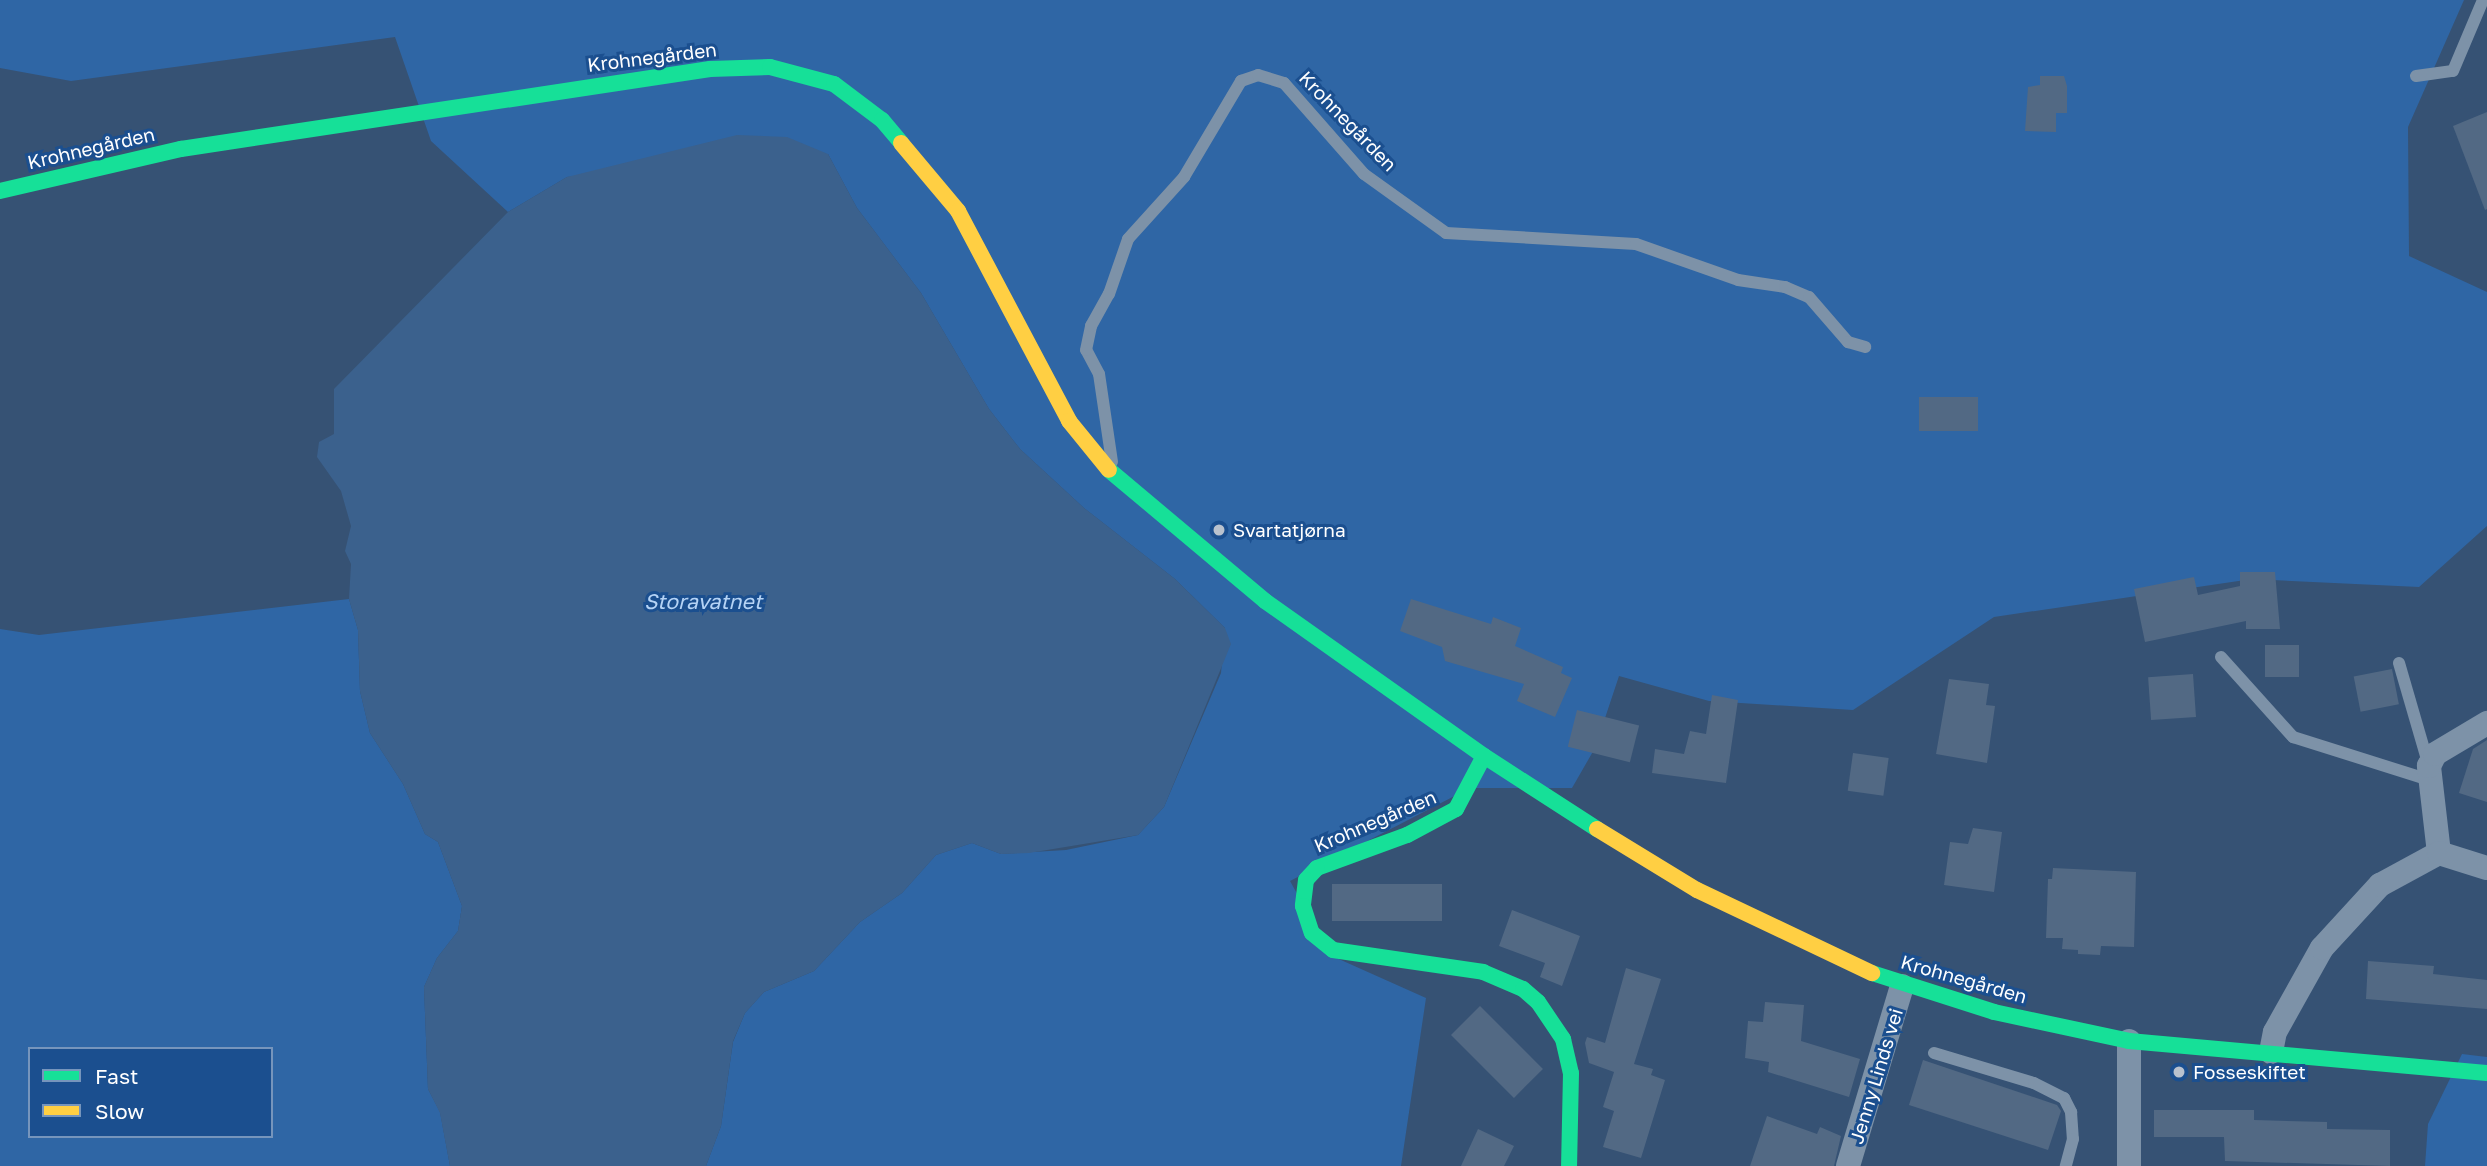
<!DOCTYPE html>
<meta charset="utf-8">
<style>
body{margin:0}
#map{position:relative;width:2487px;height:1166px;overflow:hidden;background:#365274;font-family:"Golos Text",sans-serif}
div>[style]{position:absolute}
.green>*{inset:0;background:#2f66a5}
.water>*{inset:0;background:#3b618d}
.building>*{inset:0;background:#526984;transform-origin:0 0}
.lane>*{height:12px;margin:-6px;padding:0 6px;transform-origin:6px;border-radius:6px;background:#7d92a8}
.street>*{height:24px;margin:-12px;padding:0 12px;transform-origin:12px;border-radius:12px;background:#7d92a8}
.fast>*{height:16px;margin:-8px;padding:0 8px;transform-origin:8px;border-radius:8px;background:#16e098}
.slow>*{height:16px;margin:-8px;padding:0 8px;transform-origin:8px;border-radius:8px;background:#ffcf43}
.dots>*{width:19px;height:19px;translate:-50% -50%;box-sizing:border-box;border:4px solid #1b4f8f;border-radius:50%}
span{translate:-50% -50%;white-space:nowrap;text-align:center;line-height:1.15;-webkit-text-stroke:6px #1b4f8f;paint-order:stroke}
.street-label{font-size:19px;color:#fff}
.poi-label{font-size:19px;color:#fff}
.left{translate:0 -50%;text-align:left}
.water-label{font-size:21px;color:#b5d3f5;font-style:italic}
.legend{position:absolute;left:28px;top:1047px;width:245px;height:91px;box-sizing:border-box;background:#1b4f8f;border:2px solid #7695bc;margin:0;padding:9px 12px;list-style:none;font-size:21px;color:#fff}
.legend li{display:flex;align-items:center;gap:14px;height:35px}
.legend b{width:35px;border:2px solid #7695bc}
</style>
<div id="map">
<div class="green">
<i style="clip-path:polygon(0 0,2464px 0,2408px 127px,2409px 256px,2487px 292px,2487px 526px,2419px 587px,2252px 579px,1994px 617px,1853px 710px,1709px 701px,1619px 676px,1595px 748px,1572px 788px,1470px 788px,1290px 881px,1332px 956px,1426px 998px,1401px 1166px,706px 1166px,721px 1126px,733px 1042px,745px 1013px,764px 992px,814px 971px,860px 922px,902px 893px,936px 855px,972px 843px,1001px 854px,1066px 850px,1138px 835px,1164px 807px,1221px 673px,1225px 628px,1175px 579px,1084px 508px,1020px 449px,989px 409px,921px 293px,857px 208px,828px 154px,567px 177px,508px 212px,431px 141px,395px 37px,71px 81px,0 68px)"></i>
<i style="clip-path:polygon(evenodd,349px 599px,358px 630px,360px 691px,370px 733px,403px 784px,425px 834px,438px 842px,462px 906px,458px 931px,437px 958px,424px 987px,428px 1089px,440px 1112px,450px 1166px,0 1166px,0 629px,39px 635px,349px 599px,30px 1049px,271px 1049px,271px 1136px,30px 1136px,30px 1049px)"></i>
<i style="clip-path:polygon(2462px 1054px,2487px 1057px,2487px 1166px,2425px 1166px,2428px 1124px)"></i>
</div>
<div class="water">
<i style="clip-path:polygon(737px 135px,787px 137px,828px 154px,857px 208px,921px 293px,989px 409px,1020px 449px,1084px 508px,1175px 579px,1225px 628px,1231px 644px,1164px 807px,1138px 835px,1029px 853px,1001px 854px,972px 843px,936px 855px,902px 893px,860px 922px,814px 971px,764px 992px,745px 1013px,733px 1041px,721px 1126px,706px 1166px,450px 1166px,440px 1113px,428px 1089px,424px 987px,437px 958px,458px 931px,462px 906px,438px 842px,425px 834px,403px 784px,370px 733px,360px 691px,358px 630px,349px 599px,351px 564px,345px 551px,351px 526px,341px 491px,317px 457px,319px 442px,334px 434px,334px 389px,508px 212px,567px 177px)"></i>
</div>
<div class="building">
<i style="clip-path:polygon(2040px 76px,2064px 76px,2067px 86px,2067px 113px,2056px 113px,2056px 132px,2025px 131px,2028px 87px,2040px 85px)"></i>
<i style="clip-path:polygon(2487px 112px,2487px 209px,2485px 210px,2453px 126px)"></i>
<i style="left:1978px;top:397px;width:34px;height:59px;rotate:90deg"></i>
<i style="clip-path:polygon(2240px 572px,2275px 572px,2280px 629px,2246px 629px,2246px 621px,2145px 642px,2134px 589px,2194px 577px,2198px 595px,2240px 586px)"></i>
<i style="clip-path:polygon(1411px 599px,1491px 624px,1493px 617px,1521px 628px,1515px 646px,1563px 667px,1561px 673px,1572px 678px,1555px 717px,1517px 701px,1524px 684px,1445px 661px,1442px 647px,1400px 631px)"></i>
<i style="left:2299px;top:645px;width:32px;height:34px;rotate:90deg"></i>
<i style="left:2392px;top:669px;width:36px;height:39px;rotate:79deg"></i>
<i style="left:2193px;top:674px;width:43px;height:45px;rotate:86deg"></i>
<i style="clip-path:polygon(1949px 679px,1989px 684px,1986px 705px,1995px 706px,1987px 763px,1936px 754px)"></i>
<i style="clip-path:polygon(1712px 695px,1738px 700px,1726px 783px,1652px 773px,1655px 749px,1684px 754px,1690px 731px,1706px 734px)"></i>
<i style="left:1577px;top:710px;width:64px;height:38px;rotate:14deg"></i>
<i style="clip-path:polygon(2487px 740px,2487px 802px,2459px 793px,2473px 749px)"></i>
<i style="left:1853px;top:753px;width:36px;height:38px;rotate:8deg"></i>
<i style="clip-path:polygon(1973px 828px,2002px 832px,1994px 892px,1944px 885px,1950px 842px,1968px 844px)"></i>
<i style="clip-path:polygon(2053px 868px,2136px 872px,2134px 947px,2101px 946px,2100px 955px,2078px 954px,2078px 950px,2062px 949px,2063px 938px,2046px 938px,2048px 879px,2052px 879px)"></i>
<i style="left:1442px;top:884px;width:37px;height:110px;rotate:90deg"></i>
<i style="clip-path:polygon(1512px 910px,1580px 936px,1562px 986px,1540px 977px,1545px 963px,1499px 946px)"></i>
<i style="clip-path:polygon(2368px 961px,2434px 966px,2433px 974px,2487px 980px,2487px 1009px,2366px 999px)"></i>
<i style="clip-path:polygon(1626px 968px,1661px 979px,1634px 1064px,1653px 1069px,1651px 1075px,1665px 1080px,1641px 1158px,1603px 1147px,1614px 1111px,1603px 1107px,1614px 1072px,1589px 1063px,1585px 1043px,1587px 1037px,1605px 1043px)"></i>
<i style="clip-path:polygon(1765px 1002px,1804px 1005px,1801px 1041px,1860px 1059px,1849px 1097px,1768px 1072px,1769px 1062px,1745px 1058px,1748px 1021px,1763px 1022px)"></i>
<i style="left:1480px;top:1006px;width:89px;height:41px;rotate:45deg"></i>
<i style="clip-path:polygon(1923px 1060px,2057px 1105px,2061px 1111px,2048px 1150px,1909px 1105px)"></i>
<i style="clip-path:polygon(2154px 1110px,2254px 1110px,2254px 1120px,2327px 1122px,2327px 1129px,2390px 1130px,2390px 1166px,2225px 1161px,2224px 1137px,2154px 1137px)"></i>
<i style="clip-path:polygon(1767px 1116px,1817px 1134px,1820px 1127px,1841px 1136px,1834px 1166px,1750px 1166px)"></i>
<i style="clip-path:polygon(1478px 1129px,1514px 1146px,1504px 1166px,1461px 1166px)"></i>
</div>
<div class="lane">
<i style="left:2416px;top:76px;width:37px;rotate:-8deg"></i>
<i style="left:2453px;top:71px;width:77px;rotate:-67.1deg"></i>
<i style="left:1112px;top:462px;width:89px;rotate:-98.4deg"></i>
<i style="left:1099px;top:374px;width:27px;rotate:-118deg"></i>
<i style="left:1086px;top:350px;width:25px;rotate:-78deg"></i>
<i style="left:1091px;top:326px;width:37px;rotate:-61deg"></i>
<i style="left:1109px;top:294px;width:58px;rotate:-70.9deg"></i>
<i style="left:1128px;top:239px;width:84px;rotate:-47.9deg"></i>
<i style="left:1184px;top:177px;width:112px;rotate:-59.3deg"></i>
<i style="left:1241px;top:81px;width:18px;rotate:-19deg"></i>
<i style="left:1258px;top:75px;width:27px;rotate:17deg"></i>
<i style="left:1284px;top:83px;width:121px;rotate:48.7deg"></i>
<i style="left:1364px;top:174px;width:101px;rotate:35.7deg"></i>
<i style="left:1446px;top:233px;width:190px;rotate:3.3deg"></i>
<i style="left:1636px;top:244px;width:108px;rotate:19.4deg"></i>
<i style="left:1738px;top:280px;width:48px;rotate:8.5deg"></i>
<i style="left:1785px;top:287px;width:26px;rotate:23deg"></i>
<i style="left:1809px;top:297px;width:60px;rotate:49.1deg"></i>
<i style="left:1848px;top:342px;width:18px;rotate:16deg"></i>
<i style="left:2221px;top:657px;width:108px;rotate:48deg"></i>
<i style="left:2293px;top:737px;width:143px;rotate:17.5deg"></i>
<i style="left:2399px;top:663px;width:107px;rotate:73.8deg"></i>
<i style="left:1934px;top:1053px;width:104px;rotate:16.7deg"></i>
<i style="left:2034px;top:1083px;width:34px;rotate:27deg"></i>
<i style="left:2064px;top:1098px;width:16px;rotate:63deg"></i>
<i style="left:2071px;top:1112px;width:27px;rotate:86deg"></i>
<i style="left:2073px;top:1139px;width:28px;rotate:105deg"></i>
</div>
<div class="street">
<i style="left:2439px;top:853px;width:88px;rotate:-96.6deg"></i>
<i style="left:2429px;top:766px;width:13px;rotate:-63deg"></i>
<i style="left:2435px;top:754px;width:61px;rotate:-30.8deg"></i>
<i style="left:2129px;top:1041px;width:125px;rotate:90deg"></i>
<i style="left:2271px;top:1052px;width:20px;rotate:-79deg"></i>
<i style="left:2275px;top:1032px;width:96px;rotate:-60.8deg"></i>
<i style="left:2322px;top:948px;width:86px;rotate:-47.4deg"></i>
<i style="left:2380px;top:885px;width:67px;rotate:-28.5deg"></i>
<i style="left:2439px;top:853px;width:50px;rotate:17.4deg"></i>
<i style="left:1848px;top:1166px;width:188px;rotate:-73.3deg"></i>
</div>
<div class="fast">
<i style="left:0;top:191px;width:186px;rotate:-13.1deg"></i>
<i style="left:181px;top:149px;width:535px;rotate:-8.6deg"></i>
<i style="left:710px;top:69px;width:60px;rotate:-1.9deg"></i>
<i style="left:770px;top:67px;width:66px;rotate:14.9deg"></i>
<i style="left:834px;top:84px;width:60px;rotate:36.9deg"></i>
<i style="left:882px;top:120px;width:30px;rotate:50deg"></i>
<i style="left:1109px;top:470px;width:204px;rotate:40deg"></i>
<i style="left:1265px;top:601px;width:268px;rotate:35.3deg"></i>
<i style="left:1484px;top:756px;width:135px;rotate:32.9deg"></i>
<i style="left:1484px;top:756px;width:60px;rotate:117.8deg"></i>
<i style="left:1456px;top:809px;width:55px;rotate:152deg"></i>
<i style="left:1407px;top:835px;width:96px;rotate:159.9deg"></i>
<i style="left:1317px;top:868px;width:16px;rotate:133deg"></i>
<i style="left:1306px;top:880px;width:26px;rotate:97deg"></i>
<i style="left:1303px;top:906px;width:28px;rotate:72deg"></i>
<i style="left:1312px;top:933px;width:27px;rotate:39deg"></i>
<i style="left:1333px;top:950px;width:152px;rotate:8.3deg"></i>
<i style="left:1483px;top:972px;width:43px;rotate:23deg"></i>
<i style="left:1523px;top:989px;width:20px;rotate:41deg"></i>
<i style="left:1538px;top:1002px;width:45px;rotate:56deg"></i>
<i style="left:1563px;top:1039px;width:35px;rotate:77deg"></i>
<i style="left:1571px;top:1073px;width:93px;rotate:91.2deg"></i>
<i style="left:1872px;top:973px;width:128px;rotate:17.7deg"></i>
<i style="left:1994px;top:1012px;width:138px;rotate:12.1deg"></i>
<i style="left:2129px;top:1041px;width:359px;rotate:5.1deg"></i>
</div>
<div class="slow">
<i style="left:901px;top:143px;width:89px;rotate:50deg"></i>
<i style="left:958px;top:211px;width:238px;rotate:62.1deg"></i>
<i style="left:1069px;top:421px;width:63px;rotate:50.8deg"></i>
<i style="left:1597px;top:829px;width:117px;rotate:31.4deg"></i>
<i style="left:1697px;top:890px;width:194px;rotate:25.4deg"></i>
</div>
<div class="dots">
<i style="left:1219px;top:530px;background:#b9c2ce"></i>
<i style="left:2179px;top:1072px;background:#b9c2ce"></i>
</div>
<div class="street-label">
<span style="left:652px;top:57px;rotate:-7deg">Krohnegården</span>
<span style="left:1348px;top:121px;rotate:46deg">Krohnegården</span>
<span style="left:91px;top:148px;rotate:-13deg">Krohnegården</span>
<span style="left:1375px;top:821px;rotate:-23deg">Krohnegården</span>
<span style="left:1964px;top:979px;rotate:16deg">Krohnegården</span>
<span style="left:1876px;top:1076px;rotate:-73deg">Jenny Linds vei</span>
</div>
<div class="poi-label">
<span class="left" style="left:1233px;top:530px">Svartatjørna</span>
<span class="left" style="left:2193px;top:1072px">Fosseskiftet</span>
</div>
<div class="water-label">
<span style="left:703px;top:601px">Storavatnet</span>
</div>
<ul class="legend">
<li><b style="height:9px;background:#16e098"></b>Fast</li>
<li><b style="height:9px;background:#ffcf43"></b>Slow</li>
</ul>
</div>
